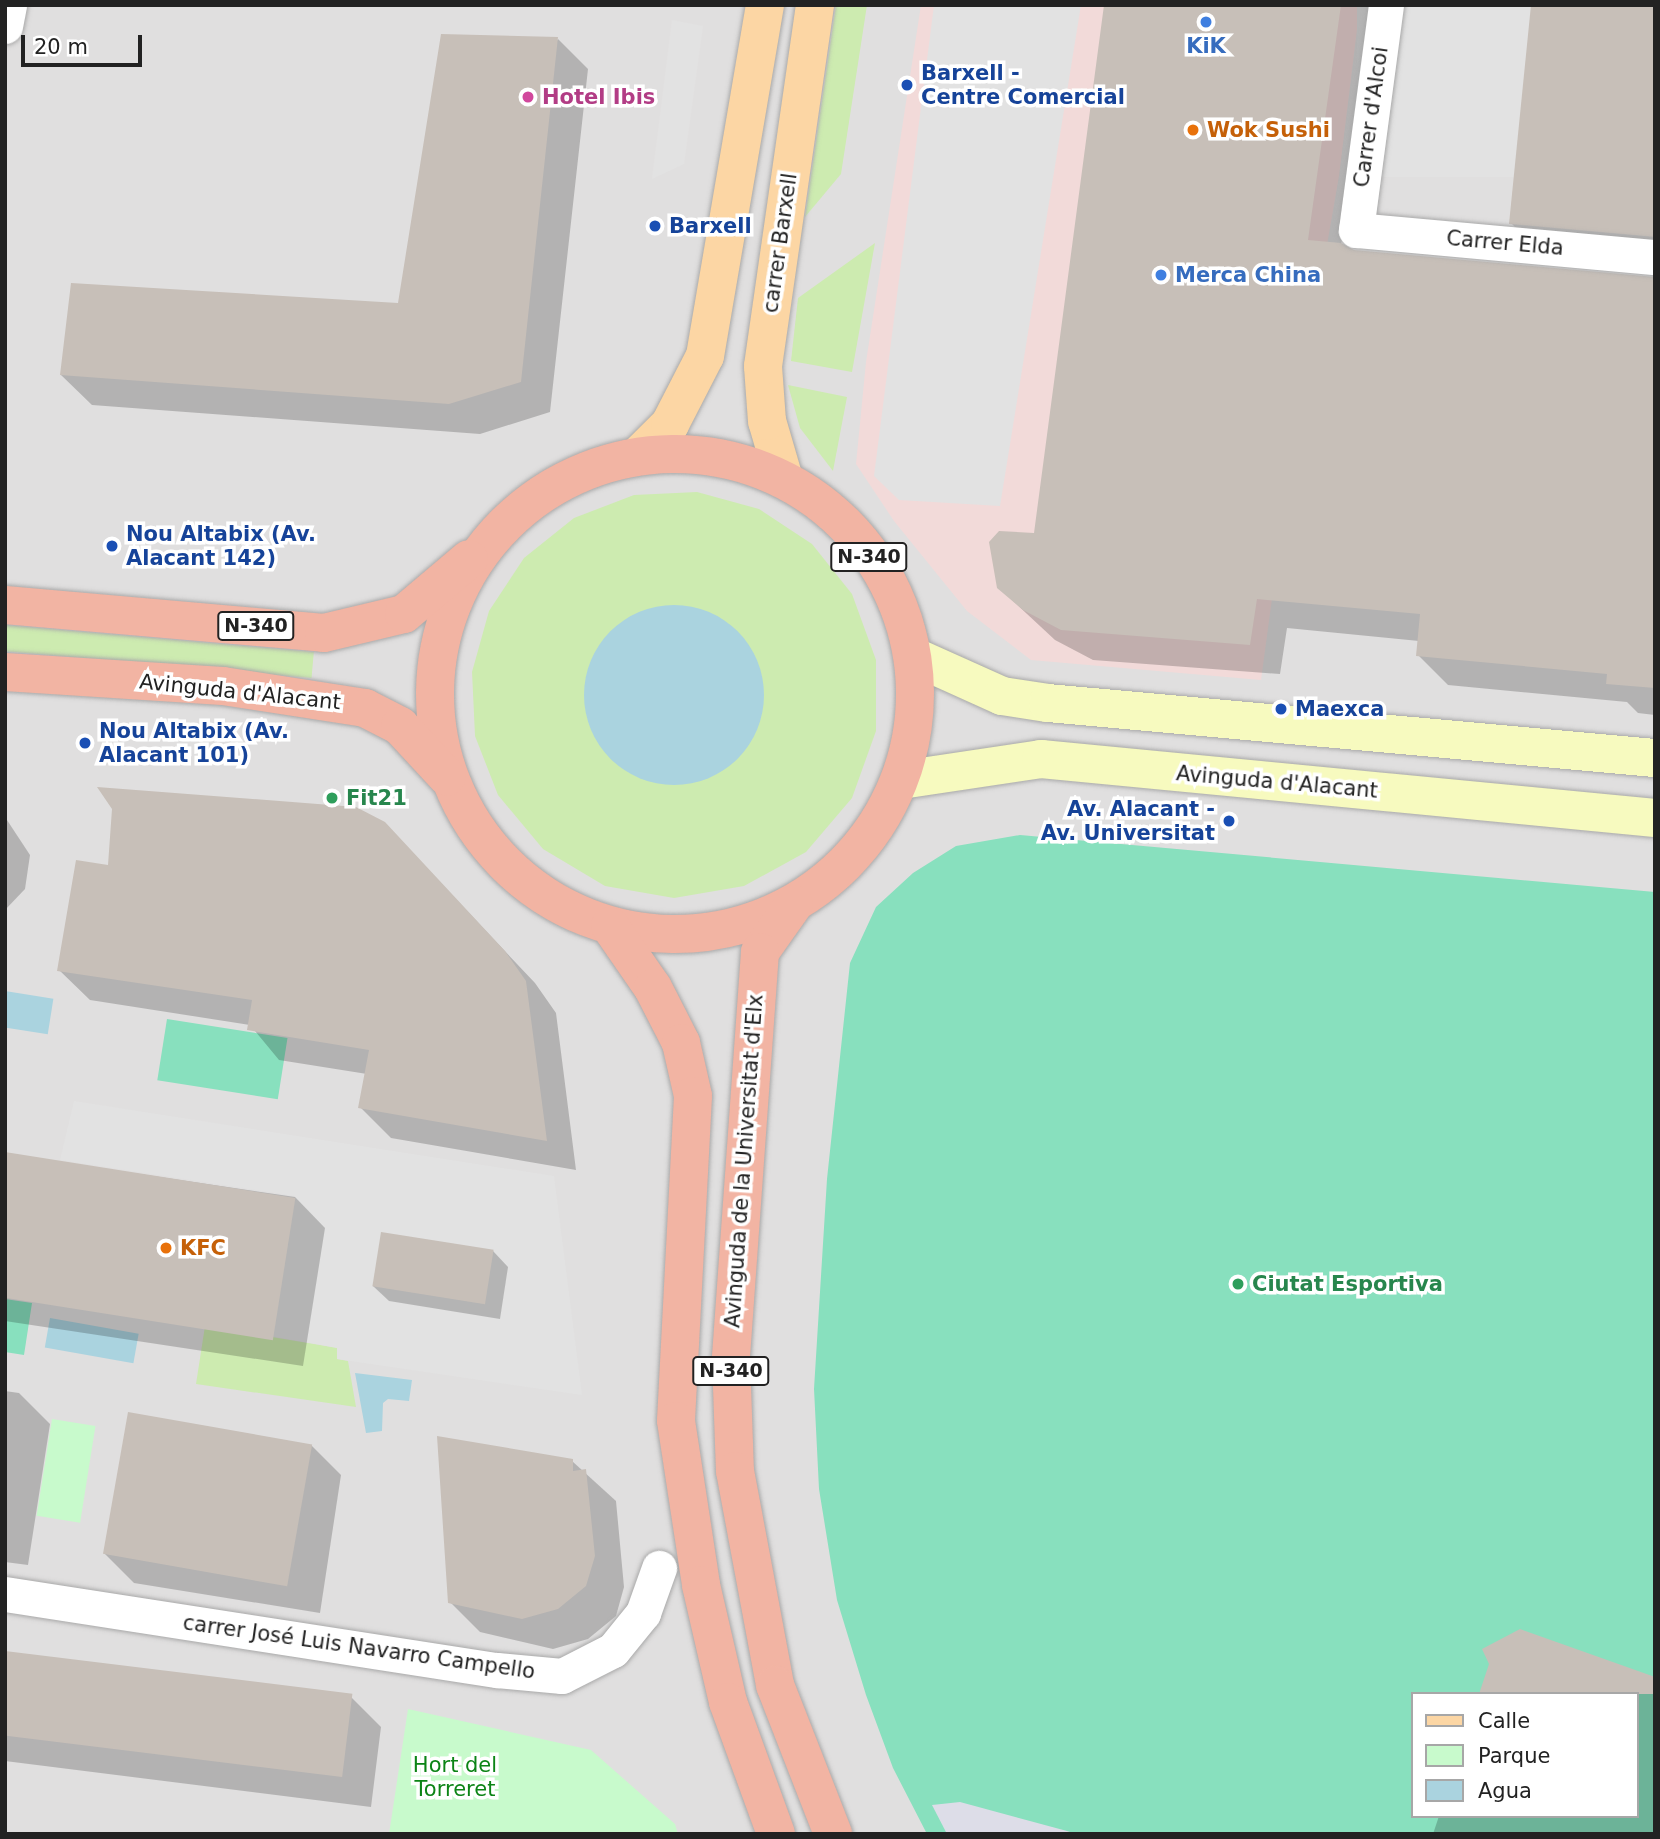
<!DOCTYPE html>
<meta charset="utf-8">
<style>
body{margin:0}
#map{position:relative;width:1660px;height:1839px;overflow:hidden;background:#f2efe9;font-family:"DejaVu Sans",sans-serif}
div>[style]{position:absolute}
.residential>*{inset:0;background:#e0dfdf}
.commercial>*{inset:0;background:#f2dad9}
.grass>*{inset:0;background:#cdebb0;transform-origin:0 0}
.park>*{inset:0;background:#c8facc;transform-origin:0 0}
.pitch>*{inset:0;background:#88e0be;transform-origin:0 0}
.parking>*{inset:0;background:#e2e2e2;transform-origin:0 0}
.plaza>*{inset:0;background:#dddde8}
.water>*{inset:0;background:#aad3df;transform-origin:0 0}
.round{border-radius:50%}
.shadow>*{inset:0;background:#0003}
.building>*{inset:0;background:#c7bfb8;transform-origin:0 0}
.roads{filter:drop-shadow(0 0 2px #a9a9a9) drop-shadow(0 0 2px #a9a9a9)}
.minor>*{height:35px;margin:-17.5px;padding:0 17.5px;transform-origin:17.5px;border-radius:17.5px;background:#fff}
.secondary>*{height:38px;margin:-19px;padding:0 19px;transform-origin:19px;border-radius:19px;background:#f7fabf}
.primary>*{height:38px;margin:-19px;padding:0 19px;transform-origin:19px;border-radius:19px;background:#fcd6a4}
.trunk>*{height:38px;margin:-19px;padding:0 19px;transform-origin:19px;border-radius:19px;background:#f2b4a3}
.trunk>.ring{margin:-19px;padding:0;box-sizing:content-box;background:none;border:38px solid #f2b4a3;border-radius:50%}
.dots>*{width:19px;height:19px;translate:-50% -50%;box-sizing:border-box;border:4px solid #fff;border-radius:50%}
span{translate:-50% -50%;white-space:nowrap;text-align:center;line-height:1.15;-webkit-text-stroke:7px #fff;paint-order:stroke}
.shield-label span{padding:2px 5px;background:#fff;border:2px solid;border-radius:5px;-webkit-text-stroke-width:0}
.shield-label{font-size:19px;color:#222;font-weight:700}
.shop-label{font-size:21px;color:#366cbe;font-weight:700}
.left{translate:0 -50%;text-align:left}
.transit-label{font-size:21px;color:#164399;font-weight:700}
.right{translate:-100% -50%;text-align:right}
.hotel-label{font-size:21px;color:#b23c85;font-weight:700}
.street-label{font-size:21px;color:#222}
.food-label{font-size:21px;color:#c56008;font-weight:700}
.leisure-label{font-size:21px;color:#27864d;font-weight:700}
.park-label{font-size:21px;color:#0c8416}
.frame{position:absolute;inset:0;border:7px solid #222;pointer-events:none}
.legend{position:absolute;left:1411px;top:1692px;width:228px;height:126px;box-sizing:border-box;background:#fff;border:2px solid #a7a7a7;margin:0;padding:9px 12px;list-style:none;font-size:21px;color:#222}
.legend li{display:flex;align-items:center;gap:14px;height:35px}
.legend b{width:35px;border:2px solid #a7a7a7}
.scale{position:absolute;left:21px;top:35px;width:121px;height:32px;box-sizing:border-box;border:4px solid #222;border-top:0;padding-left:9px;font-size:21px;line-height:24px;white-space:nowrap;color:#222;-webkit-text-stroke:5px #fff;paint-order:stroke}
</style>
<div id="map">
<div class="residential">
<i style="clip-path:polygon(evenodd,5px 5px,1655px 5px,1655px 1834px,5px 1834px,5px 5px,1413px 1694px,1637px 1694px,1637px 1816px,1413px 1816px,1413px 1694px)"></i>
</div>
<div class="commercial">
<i style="clip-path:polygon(921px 5px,1360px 5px,1339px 176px,1295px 429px,1261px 680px,1031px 660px,967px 611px,894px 521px,856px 464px,866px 362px)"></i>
</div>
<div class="grass">
<i style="clip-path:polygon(836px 5px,867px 5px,841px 174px,805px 217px)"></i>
<i style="clip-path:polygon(875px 243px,852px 372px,791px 361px,798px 298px)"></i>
<i style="clip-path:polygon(788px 385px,847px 397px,833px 471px,800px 428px)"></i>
<i style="clip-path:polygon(697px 492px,759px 509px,812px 544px,852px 594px,876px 660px,876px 731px,852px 798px,806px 852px,744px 886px,674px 898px,605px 886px,543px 849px,498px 795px,475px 736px,472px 672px,489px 611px,524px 558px,574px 518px,634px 495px)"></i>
<i style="left:5px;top:625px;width:310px;height:26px;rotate:5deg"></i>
<i style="clip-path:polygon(205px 1326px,338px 1348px,337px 1359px,348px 1361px,356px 1407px,196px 1384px)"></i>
</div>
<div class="park">
<i style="left:52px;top:1419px;width:44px;height:98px;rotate:9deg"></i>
<i style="clip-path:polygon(408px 1709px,591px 1750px,675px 1824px,678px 1834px,389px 1834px)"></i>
</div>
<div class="pitch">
<i style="clip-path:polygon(evenodd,1020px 835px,1655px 892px,1655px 1834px,927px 1834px,893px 1768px,866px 1695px,837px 1600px,819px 1489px,814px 1389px,827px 1179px,850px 963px,876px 907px,913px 873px,956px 846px,1020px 835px,1413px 1694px,1637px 1694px,1637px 1816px,1413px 1816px,1413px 1694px)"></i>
<i style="left:167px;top:1019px;width:122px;height:62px;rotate:9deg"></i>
<i style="clip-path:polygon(5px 1299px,32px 1303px,24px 1355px,5px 1352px)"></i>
</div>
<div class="parking">
<i style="clip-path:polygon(934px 5px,1081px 5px,1000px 506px,899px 500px,874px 476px)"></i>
<i style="left:1357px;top:5px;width:174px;height:172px"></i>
<i style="clip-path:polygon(672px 20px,703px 26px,684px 164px,652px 179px)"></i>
<i style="clip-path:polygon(74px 1101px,554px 1176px,582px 1395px,337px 1359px,337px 1348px,273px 1336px,295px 1196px,60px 1160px)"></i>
</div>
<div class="plaza">
<i style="clip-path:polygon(960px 1802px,1067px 1831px,1076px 1834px,947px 1834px,932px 1805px)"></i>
</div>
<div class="water">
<i class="round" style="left:584px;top:605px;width:180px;height:180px"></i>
<i style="left:5px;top:991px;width:49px;height:36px;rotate:9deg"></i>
<i style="left:50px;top:1318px;width:90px;height:30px;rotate:10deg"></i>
<i style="clip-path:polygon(355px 1373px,412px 1380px,409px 1401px,388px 1399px,383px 1403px,382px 1431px,366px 1433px)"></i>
</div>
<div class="shadow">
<i style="clip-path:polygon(1109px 5px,1375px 5px,1341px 245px,1354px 252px,1655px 279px,1655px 715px,1638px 713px,1627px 702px,1448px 685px,1418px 655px,1419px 641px,1287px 628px,1280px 674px,1093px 660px,1055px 640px,998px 587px,991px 543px,1036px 535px)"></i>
<i style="clip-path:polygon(1655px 5px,1655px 264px,1541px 253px,1511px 223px)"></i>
<i style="clip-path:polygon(558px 39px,588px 69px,550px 412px,480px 434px,92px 405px,61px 375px,399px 305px)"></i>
<i style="clip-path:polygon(5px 817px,30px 855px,25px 889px,5px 910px)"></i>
<i style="clip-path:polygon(384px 823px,535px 983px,556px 1013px,576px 1170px,391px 1138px,360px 1107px,367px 1074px,279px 1060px,250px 1025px,90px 1000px,59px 970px,110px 867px)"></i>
<i style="clip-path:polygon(5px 1154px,295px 1197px,325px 1228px,303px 1366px,5px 1321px)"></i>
<i style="clip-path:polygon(493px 1251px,508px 1267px,500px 1319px,389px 1301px,373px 1286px)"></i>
<i style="clip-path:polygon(5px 1391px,19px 1393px,50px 1424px,28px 1565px,5px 1562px)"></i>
<i style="clip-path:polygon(311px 1445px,341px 1475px,320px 1613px,134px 1583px,104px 1553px)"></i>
<i style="clip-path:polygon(572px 1461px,616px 1501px,624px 1587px,616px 1616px,588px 1639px,553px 1649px,480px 1632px,450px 1602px)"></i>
<i style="clip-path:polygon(5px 1653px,351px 1697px,381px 1727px,371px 1807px,5px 1761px)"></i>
<i style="clip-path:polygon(1655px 1679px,1655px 1834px,1433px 1834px,1439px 1816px,1637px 1816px,1637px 1694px)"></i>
</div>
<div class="building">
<i style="clip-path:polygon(1104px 5px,1341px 5px,1308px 240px,1341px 243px,1354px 250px,1655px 277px,1655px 688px,1606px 684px,1607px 674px,1416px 656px,1420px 614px,1257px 599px,1250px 645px,1061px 630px,1023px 610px,997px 588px,989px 542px,999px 531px,1034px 533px)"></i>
<i style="clip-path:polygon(1531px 5px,1655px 5px,1655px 237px,1509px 224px)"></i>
<i style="clip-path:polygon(441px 34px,558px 37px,521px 382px,449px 404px,60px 375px,71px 283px,398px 303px)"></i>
<i style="clip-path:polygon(97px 787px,356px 807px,385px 822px,505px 951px,526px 981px,547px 1141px,358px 1108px,369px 1050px,247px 1030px,252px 1000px,57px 971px,76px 860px,108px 865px,112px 809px)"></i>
<i style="left:5px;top:1152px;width:294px;height:144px;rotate:9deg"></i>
<i style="left:381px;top:1232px;width:114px;height:55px;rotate:9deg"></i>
<i style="left:128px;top:1412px;width:187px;height:144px;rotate:10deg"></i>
<i style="clip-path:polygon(437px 1436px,573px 1459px,573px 1471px,586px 1469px,595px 1556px,586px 1586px,558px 1609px,522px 1619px,448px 1603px)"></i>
<i style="clip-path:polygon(1520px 1629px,1655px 1677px,1655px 1694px,1479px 1694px,1489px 1664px,1482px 1649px)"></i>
<i style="left:5px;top:1651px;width:350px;height:84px;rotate:7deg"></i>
</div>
<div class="roads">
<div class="minor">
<i style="left:1386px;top:5px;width:227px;rotate:97.6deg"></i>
<i style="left:1356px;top:230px;width:300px;rotate:5.2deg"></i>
<i style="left:5px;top:26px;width:21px;rotate:-79deg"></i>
<i style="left:5px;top:1594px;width:498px;rotate:8.8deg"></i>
<i style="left:497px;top:1670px;width:65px;rotate:5.3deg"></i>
<i style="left:562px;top:1676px;width:57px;rotate:-27deg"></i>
<i style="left:613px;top:1650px;width:48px;rotate:-51deg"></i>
<i style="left:643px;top:1613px;width:48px;rotate:-70.4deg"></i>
</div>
<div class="secondary">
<i style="left:922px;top:660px;width:88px;rotate:24.2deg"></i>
<i style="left:1002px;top:696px;width:47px;rotate:8.7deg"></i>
<i style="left:1048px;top:703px;width:609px;rotate:5.18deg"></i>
<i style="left:901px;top:780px;width:142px;rotate:-8.5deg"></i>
<i style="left:1041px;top:759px;width:617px;rotate:5.49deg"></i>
</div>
<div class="primary">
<i style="left:639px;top:455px;width:44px;rotate:-45deg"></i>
<i style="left:670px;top:424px;width:76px;rotate:-62.8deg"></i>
<i style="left:705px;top:356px;width:356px;rotate:-80.3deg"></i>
<i style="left:784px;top:479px;width:60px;rotate:-106.3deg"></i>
<i style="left:767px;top:421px;width:55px;rotate:-94.2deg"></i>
<i style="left:763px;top:366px;width:365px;rotate:-81.8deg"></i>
</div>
<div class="trunk">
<i class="ring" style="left:435px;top:454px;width:442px;height:442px"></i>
<i style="left:5px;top:605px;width:320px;rotate:5deg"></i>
<i style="left:324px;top:633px;width:82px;rotate:-13.4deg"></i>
<i style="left:404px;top:614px;width:85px;rotate:-40.2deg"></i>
<i style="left:5px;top:672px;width:218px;rotate:3.7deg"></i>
<i style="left:223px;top:686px;width:144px;rotate:8.8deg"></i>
<i style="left:365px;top:708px;width:39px;rotate:27deg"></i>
<i style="left:400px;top:726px;width:69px;rotate:47.3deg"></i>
<i style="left:794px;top:904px;width:59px;rotate:125.3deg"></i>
<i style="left:760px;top:952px;width:407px;rotate:94.1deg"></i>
<i style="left:731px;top:1358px;width:113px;rotate:88deg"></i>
<i style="left:735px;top:1471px;width:218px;rotate:79.4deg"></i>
<i style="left:775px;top:1685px;width:160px;rotate:68.7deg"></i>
<i style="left:610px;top:926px;width:75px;rotate:55.3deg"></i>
<i style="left:653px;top:988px;width:62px;rotate:63deg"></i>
<i style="left:681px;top:1043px;width:54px;rotate:77.2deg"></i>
<i style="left:693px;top:1096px;width:325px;rotate:93deg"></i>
<i style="left:676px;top:1421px;width:166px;rotate:81.3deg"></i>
<i style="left:701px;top:1585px;width:120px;rotate:77deg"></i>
<i style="left:728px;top:1702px;width:140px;rotate:70deg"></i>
</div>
</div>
<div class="dots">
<i style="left:1206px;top:22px;background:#3f7fe0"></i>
<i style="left:907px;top:85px;background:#1a4fb4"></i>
<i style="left:528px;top:97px;background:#d1479c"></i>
<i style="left:1193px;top:130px;background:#e8710a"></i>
<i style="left:655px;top:226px;background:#1a4fb4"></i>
<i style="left:1161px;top:275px;background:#3f7fe0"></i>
<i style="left:112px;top:546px;background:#1a4fb4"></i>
<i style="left:1281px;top:709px;background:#1a4fb4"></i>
<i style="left:85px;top:743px;background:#1a4fb4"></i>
<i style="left:332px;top:798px;background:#2e9e5b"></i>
<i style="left:1229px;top:821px;background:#1a4fb4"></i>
<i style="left:166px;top:1248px;background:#e8710a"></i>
<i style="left:1238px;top:1284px;background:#2e9e5b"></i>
</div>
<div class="shield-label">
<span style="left:869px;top:557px">N-340</span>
<span style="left:256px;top:626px">N-340</span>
<span style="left:731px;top:1371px">N-340</span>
</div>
<div class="shop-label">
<span style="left:1206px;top:46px">KiK</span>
<span class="left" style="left:1175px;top:275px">Merca China</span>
</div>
<div class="transit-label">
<span class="left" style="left:921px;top:85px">Barxell -<br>Centre Comercial</span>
<span class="left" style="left:669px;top:226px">Barxell</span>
<span class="left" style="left:126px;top:546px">Nou Altabix (Av.<br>Alacant 142)</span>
<span class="left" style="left:1295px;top:709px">Maexca</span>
<span class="left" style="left:99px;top:743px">Nou Altabix (Av.<br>Alacant 101)</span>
<span class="right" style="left:1215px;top:821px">Av. Alacant -<br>Av. Universitat</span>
</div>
<div class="hotel-label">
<span class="left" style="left:542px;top:97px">Hotel Ibis</span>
</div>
<div class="street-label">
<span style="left:1371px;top:117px;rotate:-82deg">Carrer d'Alcoi</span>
<span style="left:780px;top:243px;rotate:-82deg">carrer Barxell</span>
<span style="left:1505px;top:243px;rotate:5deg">Carrer Elda</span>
<span style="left:240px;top:692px;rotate:6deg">Avinguda d'Alacant</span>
<span style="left:1277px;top:782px;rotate:5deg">Avinguda d'Alacant</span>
<span style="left:744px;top:1161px;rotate:-86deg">Avinguda de la Universitat d'Elx</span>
<span style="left:359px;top:1647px;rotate:8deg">carrer José Luis Navarro Campello</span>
</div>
<div class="food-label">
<span class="left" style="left:1207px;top:130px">Wok Sushi</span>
<span class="left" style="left:180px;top:1248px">KFC</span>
</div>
<div class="leisure-label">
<span class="left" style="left:346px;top:798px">Fit21</span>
<span class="left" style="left:1252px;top:1284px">Ciutat Esportiva</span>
</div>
<div class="park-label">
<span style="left:455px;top:1777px">Hort del<br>Torreret</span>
</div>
<div class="frame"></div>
<ul class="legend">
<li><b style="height:9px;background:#fcd6a4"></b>Calle</li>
<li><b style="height:19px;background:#c8facc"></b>Parque</li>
<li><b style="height:19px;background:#aad3df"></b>Agua</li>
</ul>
<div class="scale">20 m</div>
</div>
